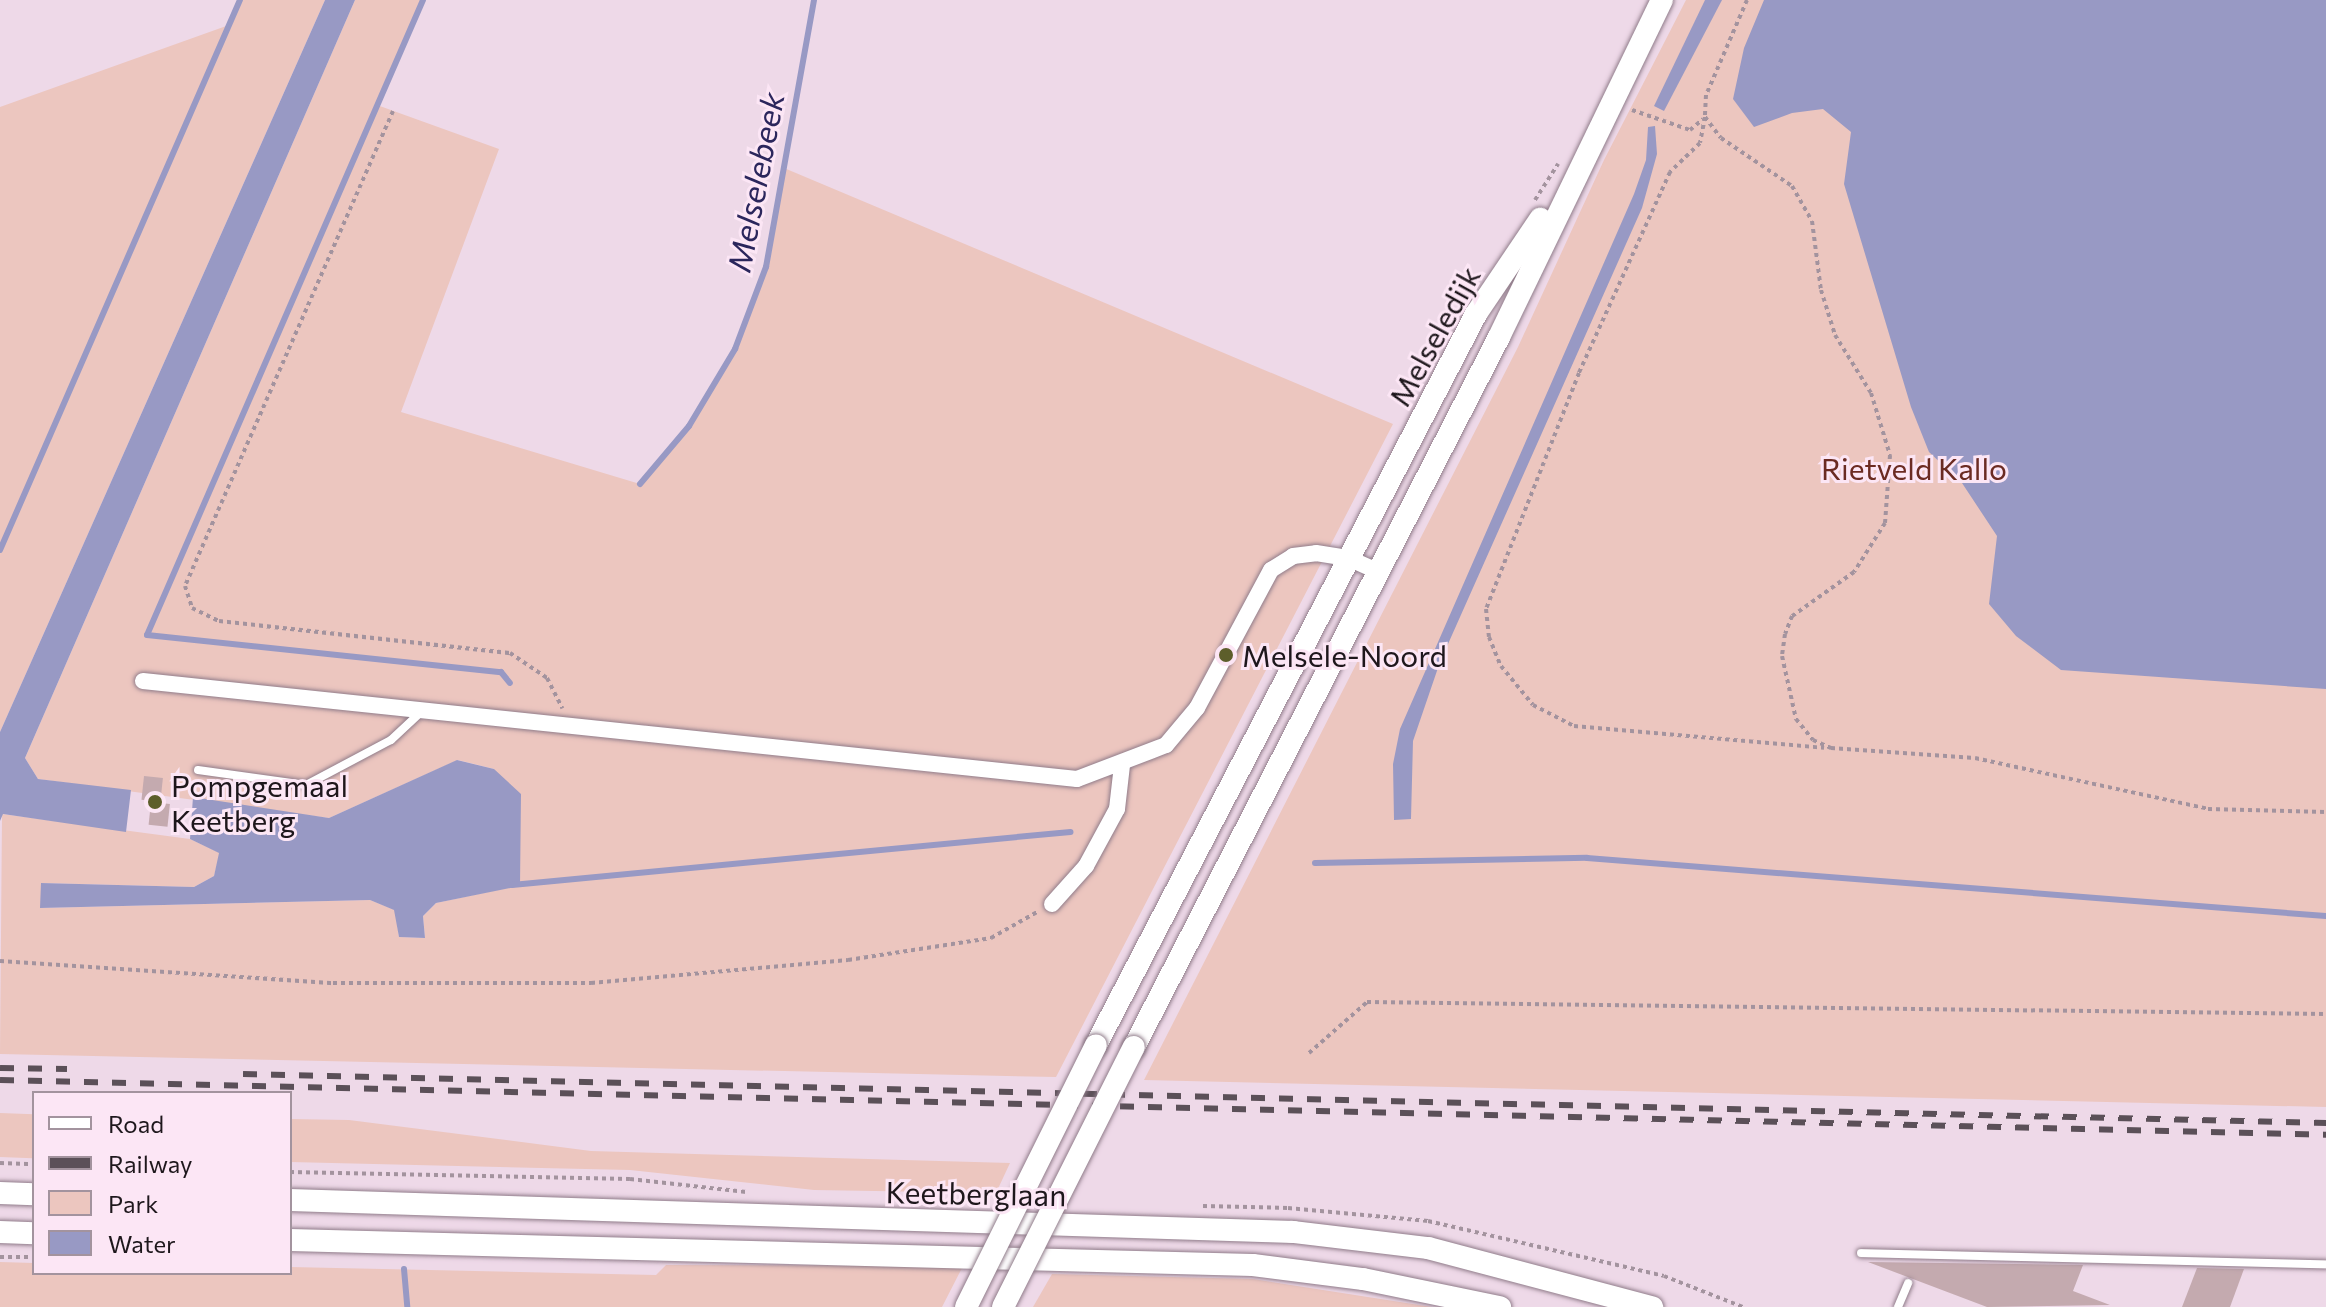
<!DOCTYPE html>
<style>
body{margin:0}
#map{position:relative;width:2326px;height:1307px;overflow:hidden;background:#eed9e8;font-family:Commissioner,sans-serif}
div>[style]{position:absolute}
.green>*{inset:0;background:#ecc6bf;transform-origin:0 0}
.water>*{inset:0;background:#9899c4}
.stream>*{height:6px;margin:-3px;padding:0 3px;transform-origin:3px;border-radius:3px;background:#9899c4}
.building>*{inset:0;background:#c4aaaf;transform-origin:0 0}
.path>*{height:4px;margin-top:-2px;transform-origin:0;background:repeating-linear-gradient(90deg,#a3939e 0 4px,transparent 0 8px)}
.roads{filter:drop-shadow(0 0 2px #907c8a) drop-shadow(0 0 2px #907c8a)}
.lane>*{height:8px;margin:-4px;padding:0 4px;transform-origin:4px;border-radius:4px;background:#fff}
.street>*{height:16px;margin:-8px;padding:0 8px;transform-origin:8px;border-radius:8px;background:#fff}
.secondary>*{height:22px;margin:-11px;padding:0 11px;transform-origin:11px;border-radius:11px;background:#fff}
.rail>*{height:6px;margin-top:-3px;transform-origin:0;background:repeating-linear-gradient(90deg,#5b5058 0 14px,transparent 0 28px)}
.bridges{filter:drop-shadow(0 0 2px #907c8a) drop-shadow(0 0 2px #907c8a)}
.secondary-bridge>*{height:22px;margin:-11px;padding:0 11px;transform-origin:11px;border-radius:11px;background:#fff}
.dots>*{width:22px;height:22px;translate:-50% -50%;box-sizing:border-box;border:4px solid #fce6f5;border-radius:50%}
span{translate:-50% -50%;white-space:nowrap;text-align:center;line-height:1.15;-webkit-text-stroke:6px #fce6f5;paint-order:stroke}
.street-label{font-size:30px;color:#1e171c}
.park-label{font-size:30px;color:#6b2b22}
.poi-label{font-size:30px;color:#1e171c}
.left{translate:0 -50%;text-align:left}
.water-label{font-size:32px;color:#2b265c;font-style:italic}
.legend{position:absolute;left:32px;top:1091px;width:260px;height:184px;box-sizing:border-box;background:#fce6f5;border:2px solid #a3939e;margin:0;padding:10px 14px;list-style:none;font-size:24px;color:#1e171c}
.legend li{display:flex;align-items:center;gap:16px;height:40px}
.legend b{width:40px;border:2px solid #a3939e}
</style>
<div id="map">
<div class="green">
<i style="clip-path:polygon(240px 0,325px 0,0 732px,0 107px,229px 25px)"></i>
<i style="clip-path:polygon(355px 0,424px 0,377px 105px,499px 149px,401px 412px,640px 484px,689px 426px,735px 349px,766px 267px,784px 168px,1393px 424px,1056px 1077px,0 1054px,2px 814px,190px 839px,220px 853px,214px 876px,194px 887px,42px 883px,41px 908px,370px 900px,395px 910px,399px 937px,425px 938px,423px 916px,436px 903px,520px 885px,494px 769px,458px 760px,329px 818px,38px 779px,25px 758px)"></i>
<i style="clip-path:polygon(1686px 0,2326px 0,2326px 1107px,1144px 1080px,1518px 347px,1604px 160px)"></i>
<i style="left:0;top:1113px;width:34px;height:44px;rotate:2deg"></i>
<i style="clip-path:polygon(290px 1119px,349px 1120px,591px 1151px,1010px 1163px,996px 1193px,814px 1190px,630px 1170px,290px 1162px)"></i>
<i style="clip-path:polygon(0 1262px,34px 1263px,34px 1273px,290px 1273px,290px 1267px,656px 1275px,666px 1265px,963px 1266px,942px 1307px,0 1307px)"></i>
<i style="clip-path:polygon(1052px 1274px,1253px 1279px,1432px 1307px,1033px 1307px)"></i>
</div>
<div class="water">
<i style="clip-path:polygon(325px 0,355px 0,25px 758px,38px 779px,131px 790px,126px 832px,3px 814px,0 821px,0 732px)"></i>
<i style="clip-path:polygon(1705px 0,1722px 0,1664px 111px,1654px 106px)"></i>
<i style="clip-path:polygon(1764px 0,2326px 0,2326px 689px,2061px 670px,2016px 636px,1989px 604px,1997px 536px,1962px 483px,1929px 452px,1911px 407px,1844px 184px,1851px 132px,1823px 109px,1792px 113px,1754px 127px,1733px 99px,1744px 48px)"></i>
<i style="clip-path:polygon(1655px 126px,1657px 154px,1642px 208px,1440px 662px,1413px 741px,1411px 819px,1394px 820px,1393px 764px,1400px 729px,1634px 194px,1646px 160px,1648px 127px)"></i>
<i style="clip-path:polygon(457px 760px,494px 769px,521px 794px,520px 886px,436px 903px,423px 916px,425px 938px,399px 937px,394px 910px,370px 900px,40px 908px,41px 883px,194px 887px,214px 876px,219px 853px,190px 839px,193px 797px,329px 818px)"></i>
</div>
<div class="stream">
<i style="left:423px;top:0;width:692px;rotate:113.49deg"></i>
<i style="left:147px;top:635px;width:356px;rotate:6deg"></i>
<i style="left:501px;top:672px;width:14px;rotate:51deg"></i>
<i style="left:640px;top:484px;width:76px;rotate:-49.8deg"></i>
<i style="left:689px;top:426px;width:90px;rotate:-59.1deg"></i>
<i style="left:735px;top:349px;width:88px;rotate:-69.3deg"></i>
<i style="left:766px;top:267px;width:271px;rotate:-79.8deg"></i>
<i style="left:0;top:550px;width:600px;rotate:-66.43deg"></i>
<i style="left:1315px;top:863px;width:272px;rotate:-1.1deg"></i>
<i style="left:1587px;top:858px;width:741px;rotate:4.49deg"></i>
<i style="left:512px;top:885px;width:561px;rotate:-5.43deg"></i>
<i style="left:404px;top:1269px;width:38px;rotate:85deg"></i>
</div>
<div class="building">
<i style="left:144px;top:776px;width:19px;height:24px;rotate:6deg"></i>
<i style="left:151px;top:802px;width:19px;height:23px;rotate:6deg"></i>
<i style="clip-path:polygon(1868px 1262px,2083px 1265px,2073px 1291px,2110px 1305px,1987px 1307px)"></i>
<i style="clip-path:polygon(2197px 1268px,2244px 1269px,2230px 1307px,2182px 1307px)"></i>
</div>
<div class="path">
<i style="left:1747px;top:0;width:103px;rotate:113.3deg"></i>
<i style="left:1706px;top:95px;width:22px;rotate:93deg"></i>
<i style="left:1705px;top:117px;width:26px;rotate:53deg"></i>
<i style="left:1721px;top:138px;width:86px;rotate:34.1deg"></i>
<i style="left:1792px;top:186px;width:40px;rotate:60.3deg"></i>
<i style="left:1812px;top:221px;width:70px;rotate:82.6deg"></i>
<i style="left:1821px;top:290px;width:47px;rotate:72.7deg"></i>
<i style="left:1835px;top:335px;width:68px;rotate:58.2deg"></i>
<i style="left:1871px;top:393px;width:65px;rotate:73deg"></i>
<i style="left:1890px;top:455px;width:68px;rotate:94.2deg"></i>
<i style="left:1885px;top:523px;width:58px;rotate:122.3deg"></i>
<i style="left:1854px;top:572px;width:76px;rotate:144.6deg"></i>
<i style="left:1792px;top:616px;width:19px;rotate:111deg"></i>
<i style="left:1785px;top:634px;width:22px;rotate:98deg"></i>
<i style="left:1782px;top:656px;width:65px;rotate:77.5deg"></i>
<i style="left:1796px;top:719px;width:27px;rotate:51deg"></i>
<i style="left:1813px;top:740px;width:20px;rotate:24deg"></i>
<i style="left:1831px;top:748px;width:144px;rotate:4deg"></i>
<i style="left:1975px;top:758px;width:239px;rotate:12.3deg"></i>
<i style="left:2208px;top:809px;width:118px;rotate:1.5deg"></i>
<i style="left:1632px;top:110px;width:61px;rotate:19deg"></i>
<i style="left:1690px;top:130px;width:17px;rotate:-40deg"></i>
<i style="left:393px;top:111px;width:519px;rotate:113.65deg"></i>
<i style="left:185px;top:586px;width:23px;rotate:72deg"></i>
<i style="left:192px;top:608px;width:30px;rotate:26deg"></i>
<i style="left:219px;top:621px;width:293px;rotate:6.3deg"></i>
<i style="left:510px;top:653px;width:45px;rotate:34deg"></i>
<i style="left:547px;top:678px;width:34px;rotate:63deg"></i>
<i style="left:1705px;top:117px;width:26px;rotate:101deg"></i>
<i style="left:1700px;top:143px;width:42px;rotate:136deg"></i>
<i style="left:1670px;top:172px;width:221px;rotate:114.4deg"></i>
<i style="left:1579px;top:373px;width:254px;rotate:111.5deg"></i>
<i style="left:1486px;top:609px;width:28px;rotate:84deg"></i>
<i style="left:1489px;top:637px;width:31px;rotate:68deg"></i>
<i style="left:1501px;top:666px;width:50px;rotate:50.6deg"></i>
<i style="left:1533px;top:705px;width:46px;rotate:27.1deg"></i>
<i style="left:1574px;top:726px;width:251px;rotate:5deg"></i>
<i style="left:1535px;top:200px;width:43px;rotate:-57.4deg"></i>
<i style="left:0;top:961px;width:334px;rotate:3.8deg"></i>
<i style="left:333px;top:983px;width:258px"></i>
<i style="left:591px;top:983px;width:258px;rotate:-5.1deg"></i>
<i style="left:848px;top:960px;width:145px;rotate:-8.7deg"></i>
<i style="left:991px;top:938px;width:55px;rotate:-29.4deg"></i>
<i style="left:1309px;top:1053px;width:77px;rotate:-41.3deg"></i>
<i style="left:1367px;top:1002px;width:959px;rotate:0.72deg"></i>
<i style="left:0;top:1163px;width:34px;rotate:2deg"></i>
<i style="left:290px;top:1172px;width:340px;rotate:1.2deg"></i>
<i style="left:630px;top:1179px;width:117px;rotate:6.4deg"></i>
<i style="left:1203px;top:1206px;width:85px;rotate:1.3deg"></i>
<i style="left:1288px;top:1208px;width:141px;rotate:5.3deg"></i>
<i style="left:1428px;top:1221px;width:242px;rotate:13.1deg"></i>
<i style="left:1664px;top:1276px;width:85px;rotate:21.4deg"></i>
<i style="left:0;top:1257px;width:34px"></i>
</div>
<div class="roads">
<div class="lane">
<i style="left:198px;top:770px;width:109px;rotate:7.9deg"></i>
<i style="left:306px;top:785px;width:96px;rotate:-27.9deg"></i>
<i style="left:391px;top:740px;width:41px;rotate:-43deg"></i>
<i style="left:1861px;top:1253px;width:465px;rotate:1.4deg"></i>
<i style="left:1898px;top:1307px;width:26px;rotate:-67deg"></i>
</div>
<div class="street">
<i style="left:143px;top:681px;width:939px;rotate:5.99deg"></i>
<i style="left:1077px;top:779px;width:95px;rotate:-20.9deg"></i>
<i style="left:1166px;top:745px;width:48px;rotate:-50deg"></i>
<i style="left:1197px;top:708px;width:157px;rotate:-61.8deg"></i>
<i style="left:1271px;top:570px;width:26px;rotate:-32deg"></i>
<i style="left:1293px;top:556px;width:23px;rotate:-7deg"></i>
<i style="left:1316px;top:553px;width:32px;rotate:9deg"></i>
<i style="left:1348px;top:558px;width:34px;rotate:24deg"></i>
<i style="left:1052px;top:904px;width:51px;rotate:-48.2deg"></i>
<i style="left:1086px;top:866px;width:65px;rotate:-61.5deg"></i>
<i style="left:1117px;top:809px;width:44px;rotate:-83.5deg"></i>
</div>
<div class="secondary">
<i style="left:1096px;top:1045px;width:824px;rotate:-62.53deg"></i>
<i style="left:1476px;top:314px;width:115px;rotate:-56deg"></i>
<i style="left:1134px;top:1047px;width:798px;rotate:-62.79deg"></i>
<i style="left:1499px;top:337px;width:374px;rotate:-64.2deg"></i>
<i style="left:0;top:1193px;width:34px;rotate:2deg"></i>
<i style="left:290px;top:1200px;width:1004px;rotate:1.83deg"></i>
<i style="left:1293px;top:1232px;width:136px;rotate:6.8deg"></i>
<i style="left:1428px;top:1248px;width:232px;rotate:14.8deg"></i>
<i style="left:0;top:1232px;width:34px;rotate:2deg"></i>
<i style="left:290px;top:1240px;width:963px;rotate:1.49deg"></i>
<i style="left:1253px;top:1265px;width:111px;rotate:7.3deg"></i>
<i style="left:1363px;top:1279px;width:140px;rotate:11.6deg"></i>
</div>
</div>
<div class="rail">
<i style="left:0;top:1068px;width:67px;rotate:0.9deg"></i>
<i style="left:243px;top:1074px;width:2084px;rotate:1.35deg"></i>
<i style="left:0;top:1080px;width:2327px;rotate:1.35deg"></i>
</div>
<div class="bridges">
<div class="secondary-bridge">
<i style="left:966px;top:1307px;width:292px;rotate:-63.6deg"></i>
<i style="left:1003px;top:1307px;width:291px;rotate:-63.3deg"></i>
</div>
</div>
<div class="dots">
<i style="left:1226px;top:655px;background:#5d5e2b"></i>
<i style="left:155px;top:802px;background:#5d5e2b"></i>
</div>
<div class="street-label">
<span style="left:1434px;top:336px;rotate:-61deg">Melseledijk</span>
<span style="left:976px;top:1193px;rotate:1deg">Keetberglaan</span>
</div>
<div class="park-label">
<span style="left:1914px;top:468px">Rietveld Kallo</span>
</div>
<div class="poi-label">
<span class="left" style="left:1242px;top:655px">Melsele-Noord</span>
<span class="left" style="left:171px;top:802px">Pompgemaal<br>Keetberg</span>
</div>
<div class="water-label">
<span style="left:755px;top:182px;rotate:-79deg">Melselebeek</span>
</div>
<ul class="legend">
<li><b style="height:10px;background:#fff"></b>Road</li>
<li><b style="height:10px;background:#5b5058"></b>Railway</li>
<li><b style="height:22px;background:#ecc6bf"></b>Park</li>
<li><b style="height:22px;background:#9899c4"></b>Water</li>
</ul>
</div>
